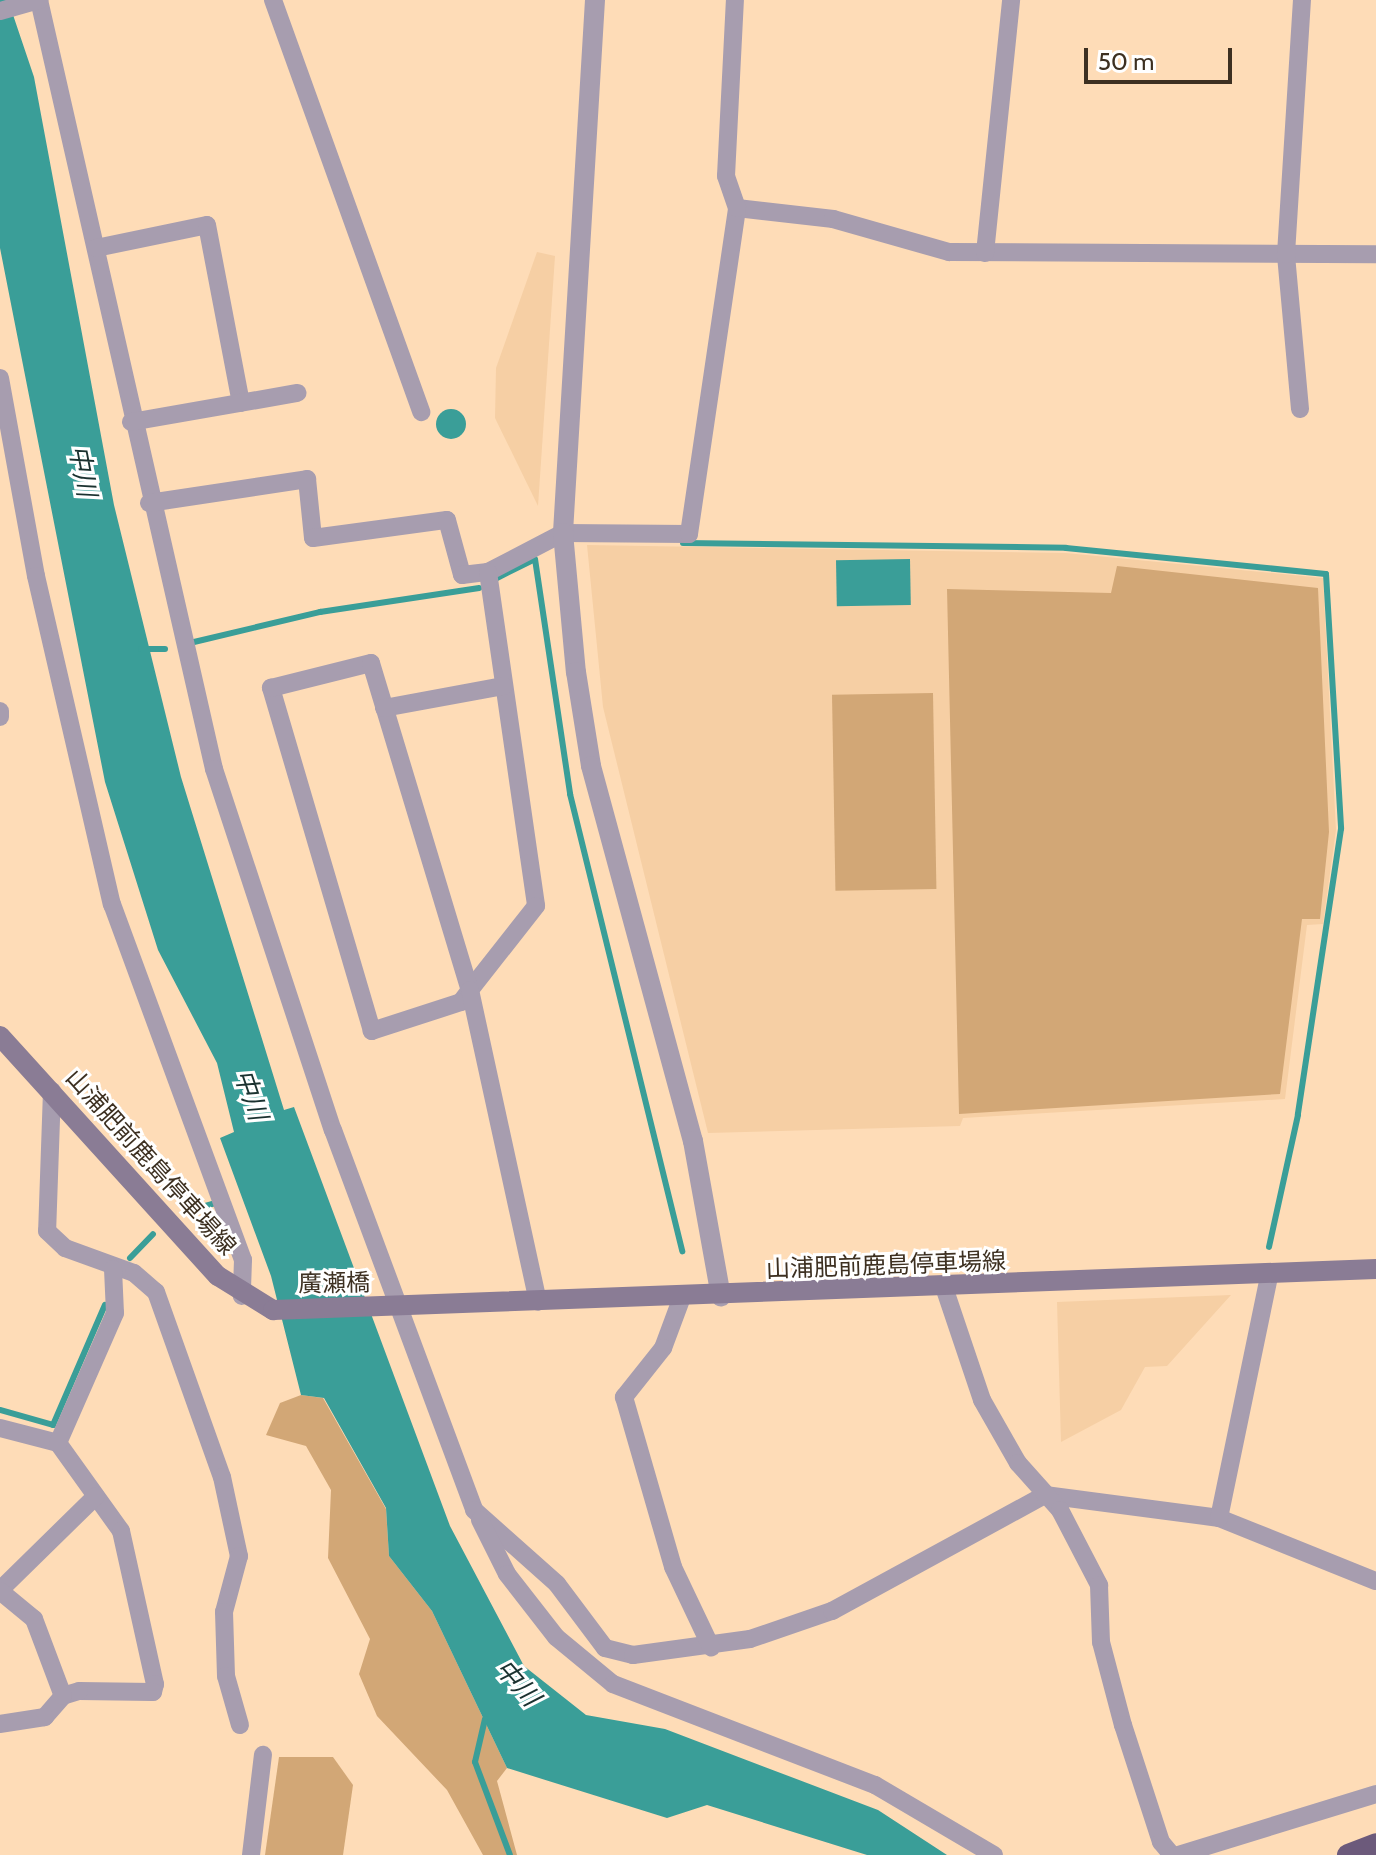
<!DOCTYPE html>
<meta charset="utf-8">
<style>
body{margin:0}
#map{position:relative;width:1376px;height:1855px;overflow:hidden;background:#fedcb7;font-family:Cabin,"Noto Sans JP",sans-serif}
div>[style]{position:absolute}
.built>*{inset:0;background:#f6cfa4}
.green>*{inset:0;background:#d2a776;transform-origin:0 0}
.water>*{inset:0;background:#3a9e98;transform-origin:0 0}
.round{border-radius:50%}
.stream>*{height:6px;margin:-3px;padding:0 3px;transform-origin:3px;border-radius:3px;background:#3a9e98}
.minor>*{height:18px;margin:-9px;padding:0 9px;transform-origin:9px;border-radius:9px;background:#a79daf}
.tertiary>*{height:20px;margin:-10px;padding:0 10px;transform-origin:10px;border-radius:10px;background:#a79daf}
.secondary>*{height:20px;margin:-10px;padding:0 10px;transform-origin:10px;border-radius:10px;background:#8a7c95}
.trunk>*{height:22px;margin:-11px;padding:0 11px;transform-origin:11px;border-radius:11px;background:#6c5a7b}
span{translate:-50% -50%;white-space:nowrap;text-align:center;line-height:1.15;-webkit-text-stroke:6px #fff;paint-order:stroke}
.street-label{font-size:24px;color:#3d3021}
.water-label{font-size:26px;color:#1b3230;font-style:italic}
.scale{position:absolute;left:1084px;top:48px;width:148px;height:36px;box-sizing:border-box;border:4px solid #3d3021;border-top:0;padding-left:10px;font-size:24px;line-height:28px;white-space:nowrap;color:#3d3021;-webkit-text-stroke:6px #fff;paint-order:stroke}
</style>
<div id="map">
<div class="built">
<i style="clip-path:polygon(537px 252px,555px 256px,538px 506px,495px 418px,496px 368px)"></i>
<i style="clip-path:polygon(587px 545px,1066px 553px,1323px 578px,1336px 830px,1323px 924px,1307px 925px,1285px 1099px,963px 1118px,960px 1126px,708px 1133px,603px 707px)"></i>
<i style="clip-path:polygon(1231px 1295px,1167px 1366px,1145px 1367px,1121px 1410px,1061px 1442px,1057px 1302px)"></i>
</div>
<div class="green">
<i style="clip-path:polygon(1117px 566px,1318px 588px,1329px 832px,1320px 919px,1302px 919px,1280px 1094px,959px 1114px,947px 589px,1111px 593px)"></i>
<i style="left:933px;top:693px;width:196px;height:101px;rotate:89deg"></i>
<i style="clip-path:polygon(301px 1395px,323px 1398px,386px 1509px,389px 1556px,432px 1611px,507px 1768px,497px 1781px,517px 1855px,483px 1855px,447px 1790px,377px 1716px,359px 1674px,370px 1639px,328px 1558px,331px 1490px,306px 1446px,266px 1435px,280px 1403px)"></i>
<i style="clip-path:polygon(279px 1757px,333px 1757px,353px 1785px,343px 1855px,265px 1855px)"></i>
</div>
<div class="water">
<i style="clip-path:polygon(0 0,8px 0,34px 77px,114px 505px,181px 777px,284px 1110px,294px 1107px,450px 1526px,524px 1666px,586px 1715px,665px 1729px,878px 1810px,947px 1855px,867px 1855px,707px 1805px,667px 1818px,507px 1768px,432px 1611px,389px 1556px,386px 1508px,324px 1398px,301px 1395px,271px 1276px,220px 1138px,234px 1132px,217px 1063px,158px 950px,105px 782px,0 248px)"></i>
<i class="round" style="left:436px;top:409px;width:30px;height:30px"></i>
<i style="left:910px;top:559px;width:46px;height:74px;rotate:89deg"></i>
</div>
<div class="stream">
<i style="left:683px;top:543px;width:383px;rotate:0.7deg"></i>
<i style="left:1066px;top:548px;width:261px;rotate:5.7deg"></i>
<i style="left:1326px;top:574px;width:255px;rotate:86.6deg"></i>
<i style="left:1341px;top:829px;width:289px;rotate:98.6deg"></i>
<i style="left:1298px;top:1115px;width:135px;rotate:102.4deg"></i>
<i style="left:497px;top:578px;width:42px;rotate:-26.6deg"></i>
<i style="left:535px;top:559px;width:238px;rotate:81.5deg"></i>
<i style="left:570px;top:794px;width:471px;rotate:76.2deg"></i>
<i style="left:194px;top:642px;width:130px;rotate:-13.4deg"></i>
<i style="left:320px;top:612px;width:161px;rotate:-8.6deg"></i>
<i style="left:141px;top:649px;width:24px"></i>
<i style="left:191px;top:1210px;width:26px;rotate:-16deg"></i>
<i style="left:130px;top:1258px;width:33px;rotate:-46deg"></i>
<i style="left:0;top:1410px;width:55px;rotate:15.8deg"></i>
<i style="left:53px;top:1425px;width:131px;rotate:-66.6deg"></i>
<i style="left:485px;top:1719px;width:44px;rotate:103.1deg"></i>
<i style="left:475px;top:1762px;width:99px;rotate:69.4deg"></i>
</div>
<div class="minor">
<i style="left:39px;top:0;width:789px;rotate:77.18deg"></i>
<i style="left:214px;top:769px;width:380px;rotate:71.8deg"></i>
<i style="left:333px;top:1130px;width:405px;rotate:69.6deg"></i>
<i style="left:474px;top:1510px;width:111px;rotate:41.7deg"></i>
<i style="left:557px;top:1584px;width:80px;rotate:53.1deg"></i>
<i style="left:605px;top:1648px;width:29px;rotate:14deg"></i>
<i style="left:633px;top:1655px;width:118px;rotate:-7.8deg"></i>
<i style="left:750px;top:1639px;width:87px;rotate:-18.9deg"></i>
<i style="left:832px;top:1611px;width:243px;rotate:-28.6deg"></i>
<i style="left:1045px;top:1495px;width:176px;rotate:7.5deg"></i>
<i style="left:1219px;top:1518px;width:169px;rotate:21.9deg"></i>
<i style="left:273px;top:0;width:438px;rotate:70.2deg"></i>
<i style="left:0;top:11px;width:41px;rotate:-15.8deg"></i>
<i style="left:737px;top:208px;width:97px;rotate:6.5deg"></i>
<i style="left:833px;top:219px;width:121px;rotate:15.9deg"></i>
<i style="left:949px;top:252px;width:427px;rotate:0.3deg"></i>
<i style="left:96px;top:248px;width:113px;rotate:-11.7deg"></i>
<i style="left:207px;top:225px;width:181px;rotate:79.2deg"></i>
<i style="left:985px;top:253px;width:254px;rotate:-84.1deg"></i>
<i style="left:0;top:378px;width:201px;rotate:79.7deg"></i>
<i style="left:36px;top:576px;width:337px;rotate:77deg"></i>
<i style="left:112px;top:904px;width:379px;rotate:69.8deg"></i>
<i style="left:243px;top:1260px;width:36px;rotate:92deg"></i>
<i style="left:1300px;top:409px;width:156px;rotate:-95.2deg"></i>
<i style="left:1286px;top:254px;width:255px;rotate:-86.4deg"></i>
<i style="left:131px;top:422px;width:169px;rotate:-9.9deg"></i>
<i style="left:149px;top:503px;width:160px;rotate:-8.6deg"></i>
<i style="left:307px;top:479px;width:59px;rotate:84.2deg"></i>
<i style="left:313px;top:538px;width:135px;rotate:-7.7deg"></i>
<i style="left:447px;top:520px;width:57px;rotate:74.7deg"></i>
<i style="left:462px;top:575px;width:26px;rotate:-7deg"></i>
<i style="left:488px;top:572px;width:85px;rotate:-27.5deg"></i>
<i style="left:563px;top:533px;width:126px;rotate:0.5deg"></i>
<i style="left:689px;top:534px;width:330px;rotate:-81.6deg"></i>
<i style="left:737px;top:208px;width:34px;rotate:-109deg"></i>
<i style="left:726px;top:176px;width:176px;rotate:-87.1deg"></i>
<i style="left:488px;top:572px;width:337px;rotate:81.8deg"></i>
<i style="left:536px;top:906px;width:107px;rotate:128.2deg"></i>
<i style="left:470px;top:990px;width:15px;rotate:127deg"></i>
<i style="left:461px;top:1002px;width:94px;rotate:162deg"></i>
<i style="left:372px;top:1031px;width:358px;rotate:-106.4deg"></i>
<i style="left:271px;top:688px;width:103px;rotate:-14deg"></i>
<i style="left:371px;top:663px;width:342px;rotate:73.2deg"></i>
<i style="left:470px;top:990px;width:319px;rotate:77.7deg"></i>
<i style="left:384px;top:708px;width:122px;rotate:-10.4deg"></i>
<i style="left:0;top:711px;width:6px;rotate:90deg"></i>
<i style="left:52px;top:1091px;width:140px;rotate:92deg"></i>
<i style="left:47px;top:1231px;width:25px;rotate:43deg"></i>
<i style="left:65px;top:1248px;width:73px;rotate:19.9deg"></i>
<i style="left:134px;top:1273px;width:29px;rotate:41deg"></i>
<i style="left:156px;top:1292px;width:196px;rotate:70.4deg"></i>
<i style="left:222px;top:1477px;width:81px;rotate:77.9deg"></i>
<i style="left:239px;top:1556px;width:58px;rotate:105deg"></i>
<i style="left:224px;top:1612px;width:64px;rotate:88.2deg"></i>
<i style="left:226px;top:1676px;width:51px;rotate:74.1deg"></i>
<i style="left:945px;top:1290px;width:116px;rotate:71.4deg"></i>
<i style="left:982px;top:1400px;width:73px;rotate:60.3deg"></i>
<i style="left:1018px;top:1463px;width:63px;rotate:48.2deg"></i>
<i style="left:1060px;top:1510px;width:85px;rotate:62.5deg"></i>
<i style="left:1099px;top:1585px;width:57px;rotate:88deg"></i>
<i style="left:1101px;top:1642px;width:86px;rotate:75.2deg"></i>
<i style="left:1123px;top:1725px;width:123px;rotate:72deg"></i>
<i style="left:1161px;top:1842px;width:17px;rotate:50deg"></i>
<i style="left:682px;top:1297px;width:54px;rotate:110.4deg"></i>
<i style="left:663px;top:1348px;width:63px;rotate:128.5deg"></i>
<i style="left:624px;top:1397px;width:177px;rotate:73.9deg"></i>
<i style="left:673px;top:1567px;width:89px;rotate:64.6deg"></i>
<i style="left:0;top:1428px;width:60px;rotate:14.5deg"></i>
<i style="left:58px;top:1443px;width:108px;rotate:54.4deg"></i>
<i style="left:121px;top:1531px;width:157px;rotate:77.5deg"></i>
<i style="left:155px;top:1684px;width:8px;rotate:104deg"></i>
<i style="left:153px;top:1692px;width:74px;rotate:-179.2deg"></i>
<i style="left:79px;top:1691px;width:17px;rotate:163deg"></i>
<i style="left:63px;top:1696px;width:28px;rotate:131deg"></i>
<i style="left:45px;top:1717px;width:46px;rotate:171.2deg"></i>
<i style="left:58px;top:1443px;width:142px;rotate:-66.3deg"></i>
<i style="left:115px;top:1313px;width:44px;rotate:-92.6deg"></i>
<i style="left:1219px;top:1518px;width:247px;rotate:-78.3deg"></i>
<i style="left:480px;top:1520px;width:60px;rotate:63.4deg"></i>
<i style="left:507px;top:1574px;width:80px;rotate:52.1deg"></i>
<i style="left:556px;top:1637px;width:74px;rotate:39.5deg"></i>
<i style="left:613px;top:1684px;width:281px;rotate:21.1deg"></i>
<i style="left:875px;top:1785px;width:138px;rotate:30.5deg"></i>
<i style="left:0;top:1590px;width:134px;rotate:-44.4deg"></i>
<i style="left:0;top:1591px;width:44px;rotate:39.5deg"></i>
<i style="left:34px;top:1619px;width:82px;rotate:69.4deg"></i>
<i style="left:251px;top:1855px;width:101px;rotate:-83.2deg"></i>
<i style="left:1178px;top:1855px;width:207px;rotate:-17.1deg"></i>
</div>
<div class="tertiary">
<i style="left:595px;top:0;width:534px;rotate:93.44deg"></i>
<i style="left:563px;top:533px;width:140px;rotate:84.7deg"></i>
<i style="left:576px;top:672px;width:95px;rotate:80.9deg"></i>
<i style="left:591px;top:766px;width:389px;rotate:74.8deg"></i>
<i style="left:693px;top:1141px;width:158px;rotate:79.8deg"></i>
</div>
<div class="secondary">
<i style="left:0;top:1036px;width:324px;rotate:47.8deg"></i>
<i style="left:218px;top:1276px;width:65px;rotate:31.7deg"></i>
<i style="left:273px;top:1310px;width:1104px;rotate:-2.13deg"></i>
</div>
<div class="trunk">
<i style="left:1348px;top:1855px;width:30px;rotate:-21deg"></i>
</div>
<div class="street-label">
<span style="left:151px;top:1162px;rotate:48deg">山浦肥前鹿島停車場線</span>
<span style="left:886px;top:1265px;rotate:-2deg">山浦肥前鹿島停車場線</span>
<span style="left:334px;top:1283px;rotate:-1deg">廣瀬橋</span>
</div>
<div class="water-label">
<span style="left:82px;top:471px;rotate:79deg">中川</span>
<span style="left:250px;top:1095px;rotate:71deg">中川</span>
<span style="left:517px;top:1683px;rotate:49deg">中川</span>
</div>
<div class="scale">50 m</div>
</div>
